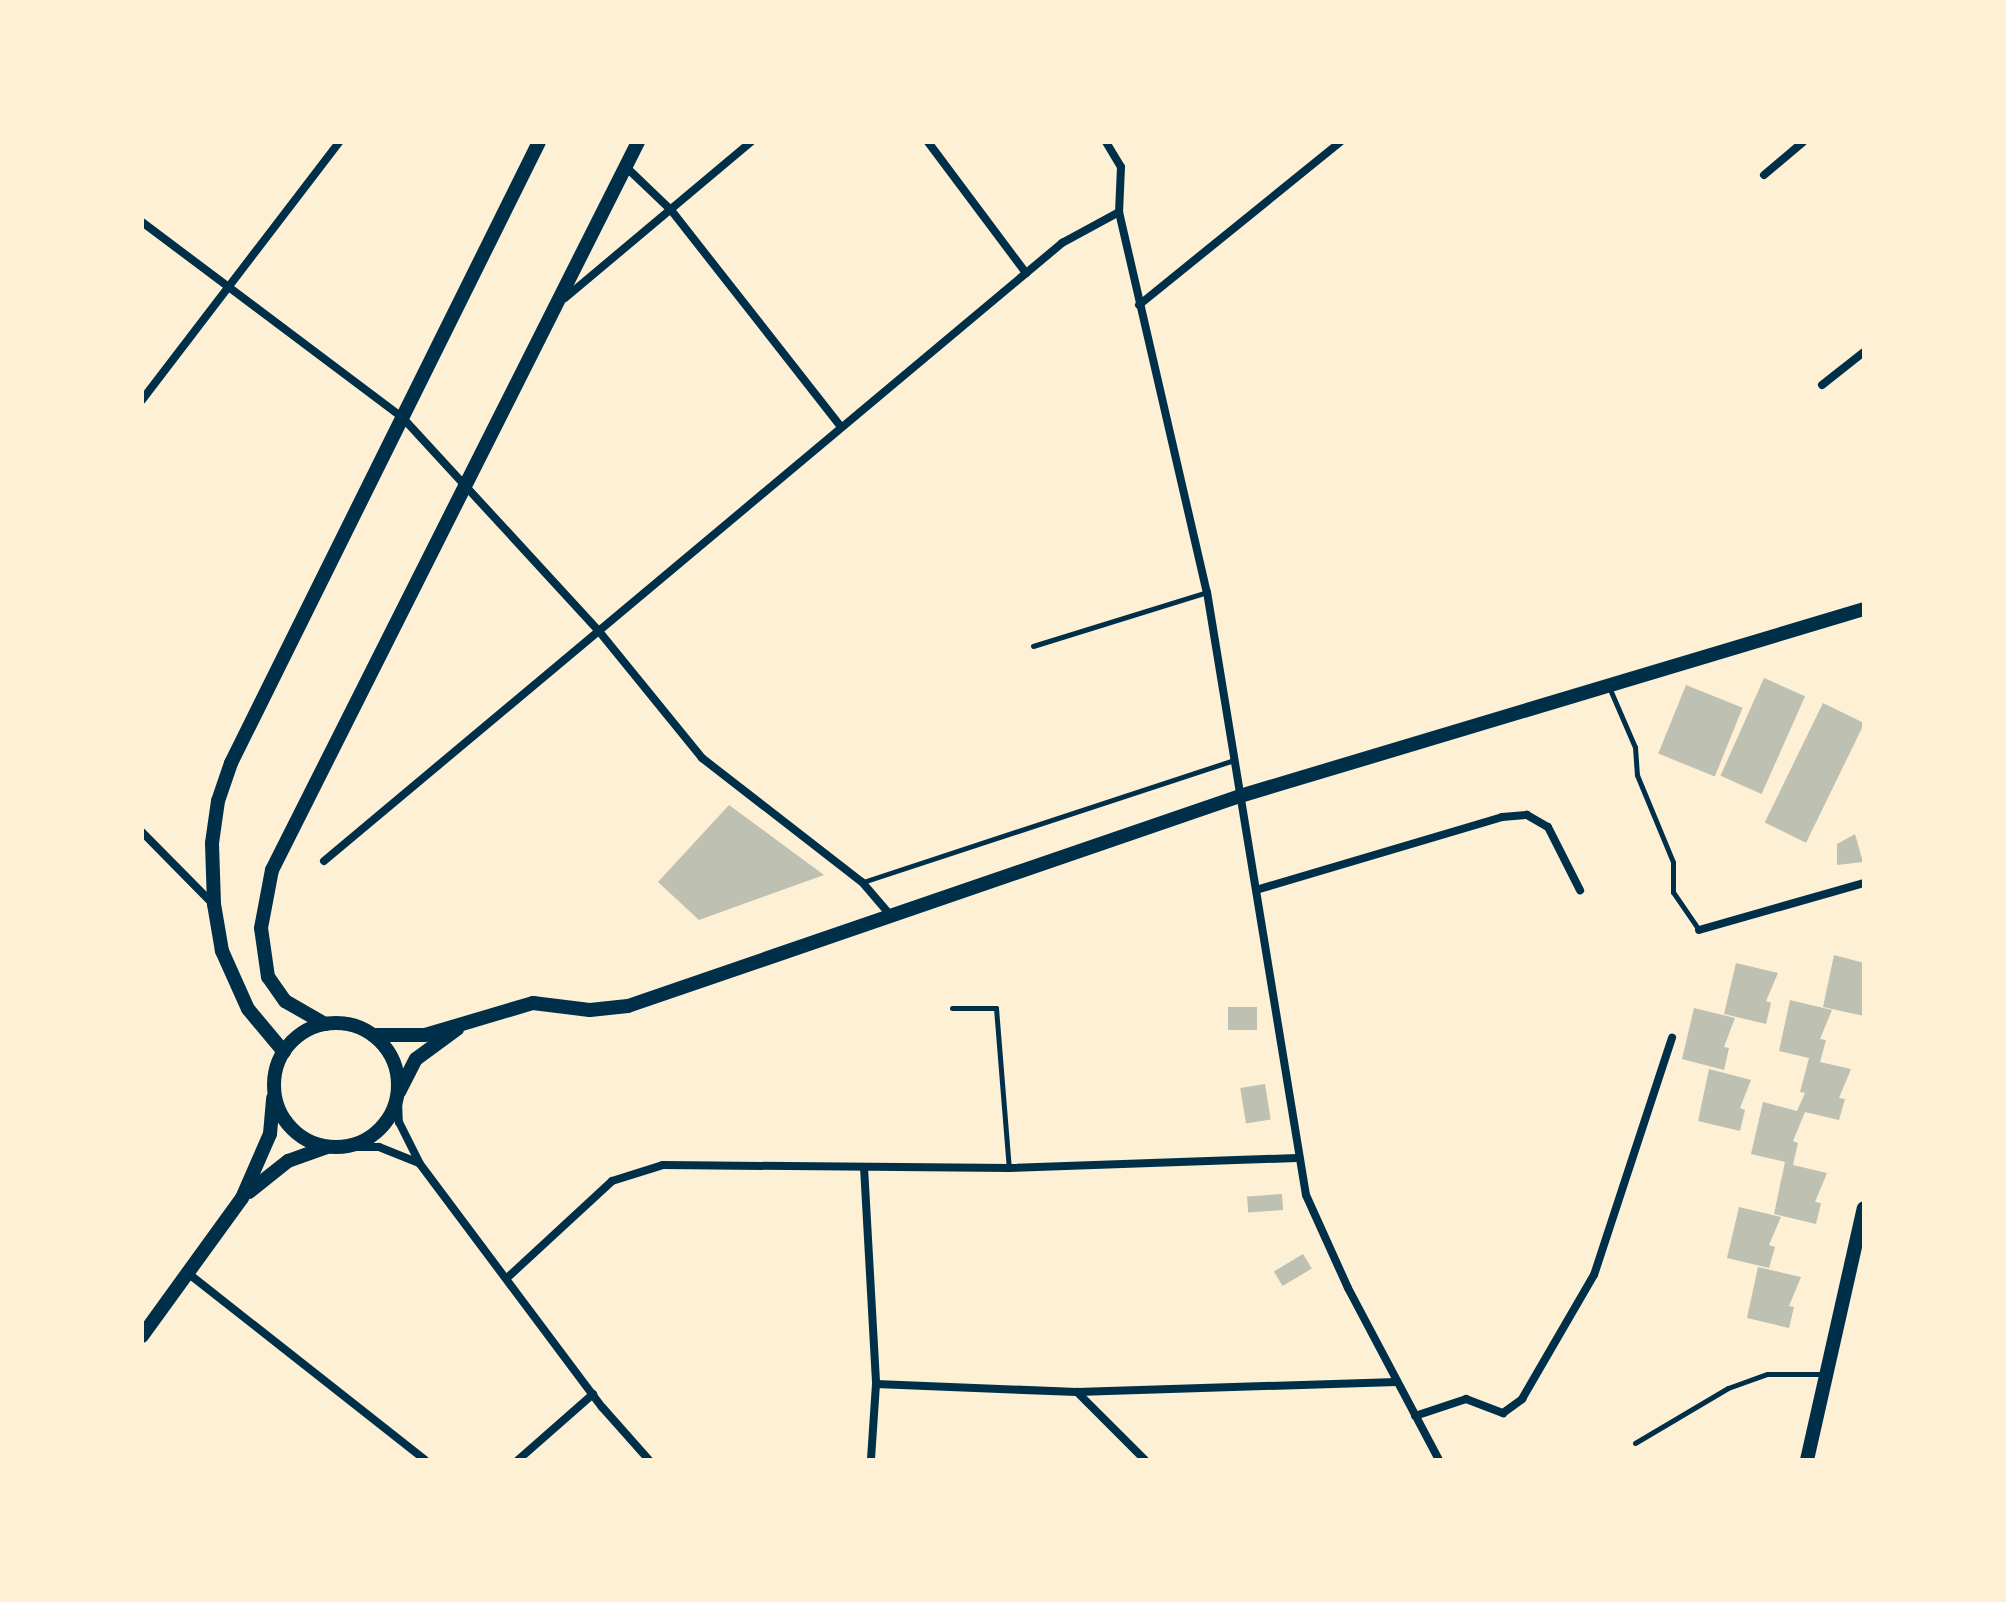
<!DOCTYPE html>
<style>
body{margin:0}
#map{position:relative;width:2006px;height:1602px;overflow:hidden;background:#fdf0d5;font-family:Figtree,sans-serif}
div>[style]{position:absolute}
.building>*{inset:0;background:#bec0b2;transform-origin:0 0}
.service>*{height:5px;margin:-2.5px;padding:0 2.5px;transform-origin:2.5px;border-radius:2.5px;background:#003049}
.minor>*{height:8px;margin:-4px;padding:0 4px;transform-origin:4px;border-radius:4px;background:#003049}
.secondary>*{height:14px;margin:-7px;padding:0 7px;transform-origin:7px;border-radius:7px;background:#003049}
.secondary>.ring{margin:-7px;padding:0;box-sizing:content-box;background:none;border:14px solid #003049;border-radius:50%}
span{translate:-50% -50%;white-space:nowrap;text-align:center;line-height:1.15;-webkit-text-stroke:8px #fdf0d5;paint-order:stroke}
.frame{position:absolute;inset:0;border:144px solid #fdf0d5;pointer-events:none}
</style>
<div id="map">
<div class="building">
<i style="left:1764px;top:678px;width:45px;height:107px;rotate:24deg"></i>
<i style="left:1686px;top:685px;width:61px;height:74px;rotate:22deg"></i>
<i style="left:1823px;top:703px;width:46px;height:133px;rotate:26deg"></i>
<i style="clip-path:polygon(729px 805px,824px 875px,699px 920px,658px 882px)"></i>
<i style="clip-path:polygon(1855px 834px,1863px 862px,1837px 865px,1837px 844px)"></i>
<i style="clip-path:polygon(1834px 955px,1864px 963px,1864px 1016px,1823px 1007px)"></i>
<i style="clip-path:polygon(1736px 963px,1778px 973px,1766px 1001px,1771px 1003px,1766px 1024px,1724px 1014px)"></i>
<i style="clip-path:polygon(1790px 1000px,1832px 1010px,1820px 1039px,1826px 1040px,1820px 1062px,1851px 1069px,1839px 1098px,1845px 1099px,1839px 1120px,1805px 1112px,1793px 1141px,1798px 1143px,1793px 1165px,1827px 1173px,1815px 1202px,1821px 1203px,1816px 1224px,1774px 1214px,1785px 1162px,1751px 1154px,1763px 1102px,1797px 1111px,1805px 1093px,1800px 1092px,1809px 1058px,1779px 1051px)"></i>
<i style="left:1257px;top:1007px;width:23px;height:29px;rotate:90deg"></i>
<i style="clip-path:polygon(1694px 1008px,1735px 1018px,1724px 1047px,1729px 1048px,1724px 1070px,1682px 1059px)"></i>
<i style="clip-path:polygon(1709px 1069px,1751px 1080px,1740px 1108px,1745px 1110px,1740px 1131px,1698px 1121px)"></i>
<i style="left:1265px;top:1084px;width:36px;height:25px;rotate:81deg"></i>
<i style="left:1282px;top:1194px;width:16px;height:35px;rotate:86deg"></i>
<i style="clip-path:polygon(1739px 1207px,1781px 1217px,1769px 1245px,1775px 1247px,1769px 1268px,1727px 1258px)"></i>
<i style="left:1303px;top:1254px;width:17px;height:34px;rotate:59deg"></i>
<i style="clip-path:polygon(1758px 1267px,1801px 1277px,1789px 1306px,1794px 1307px,1789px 1328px,1747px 1318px)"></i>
</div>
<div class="service">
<i style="left:1033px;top:646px;width:182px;rotate:-17.2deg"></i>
<i style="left:1609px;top:687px;width:65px;rotate:66.6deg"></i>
<i style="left:1635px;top:747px;width:28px;rotate:86deg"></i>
<i style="left:1637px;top:775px;width:94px;rotate:67.5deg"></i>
<i style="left:1673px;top:862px;width:30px;rotate:90deg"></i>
<i style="left:1673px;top:892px;width:46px;rotate:55.6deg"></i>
<i style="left:863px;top:882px;width:391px;rotate:-18.2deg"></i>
<i style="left:952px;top:1008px;width:44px"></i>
<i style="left:996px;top:1008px;width:161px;rotate:85.4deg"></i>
<i style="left:1635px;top:1443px;width:108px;rotate:-30.6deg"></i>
<i style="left:1728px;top:1388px;width:41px;rotate:-19.7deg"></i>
<i style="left:1767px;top:1374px;width:58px"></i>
</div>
<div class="minor">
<i style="left:928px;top:142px;width:164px;rotate:53.2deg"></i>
<i style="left:1106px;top:142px;width:29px;rotate:59deg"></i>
<i style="left:1121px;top:167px;width:45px;rotate:92.5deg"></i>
<i style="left:1119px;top:212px;width:390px;rotate:77deg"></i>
<i style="left:1207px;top:592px;width:611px;rotate:80.68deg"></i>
<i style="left:1306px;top:1195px;width:102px;rotate:65.7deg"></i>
<i style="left:1348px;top:1288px;width:195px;rotate:62.1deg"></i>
<i style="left:626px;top:167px;width:62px;rotate:43.7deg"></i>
<i style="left:671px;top:210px;width:276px;rotate:51.9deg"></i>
<i style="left:1764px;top:175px;width:51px;rotate:-40.2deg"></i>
<i style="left:142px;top:222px;width:325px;rotate:36.9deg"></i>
<i style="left:402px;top:417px;width:289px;rotate:47.4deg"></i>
<i style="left:598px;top:630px;width:165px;rotate:50.9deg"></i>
<i style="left:702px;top:758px;width:202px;rotate:37.8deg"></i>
<i style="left:862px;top:882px;width:45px;rotate:49.5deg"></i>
<i style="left:565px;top:298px;width:243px;rotate:-40deg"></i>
<i style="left:1139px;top:305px;width:259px;rotate:-39deg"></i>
<i style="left:1822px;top:385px;width:53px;rotate:-38.2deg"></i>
<i style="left:142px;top:400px;width:325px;rotate:-52.6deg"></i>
<i style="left:142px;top:832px;width:101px;rotate:45.4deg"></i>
<i style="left:324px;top:861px;width:963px;rotate:-39.94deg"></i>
<i style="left:1062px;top:243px;width:65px;rotate:-28.5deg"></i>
<i style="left:1256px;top:890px;width:257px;rotate:-16.5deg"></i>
<i style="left:1502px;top:817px;width:25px;rotate:-5deg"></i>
<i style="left:1527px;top:815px;width:24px;rotate:30deg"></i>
<i style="left:1548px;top:827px;width:71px;rotate:63.1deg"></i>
<i style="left:1699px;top:930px;width:172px;rotate:-15.9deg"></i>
<i style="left:398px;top:1099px;width:23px;rotate:88deg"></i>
<i style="left:399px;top:1122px;width:47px;rotate:63.4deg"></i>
<i style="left:420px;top:1164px;width:304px;rotate:53.2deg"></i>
<i style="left:602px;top:1407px;width:71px;rotate:48.4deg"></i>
<i style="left:347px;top:1147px;width:32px"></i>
<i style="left:379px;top:1147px;width:43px;rotate:21.8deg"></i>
<i style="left:864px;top:1167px;width:217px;rotate:86.8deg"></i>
<i style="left:876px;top:1384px;width:76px;rotate:93.8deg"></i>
<i style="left:189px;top:1274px;width:300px;rotate:38.2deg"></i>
<i style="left:507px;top:1278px;width:143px;rotate:-42.7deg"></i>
<i style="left:612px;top:1181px;width:53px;rotate:-17.4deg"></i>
<i style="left:663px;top:1165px;width:346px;rotate:0.5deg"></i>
<i style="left:1009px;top:1168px;width:288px;rotate:-2deg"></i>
<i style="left:876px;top:1384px;width:201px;rotate:2.3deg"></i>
<i style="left:1077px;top:1392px;width:320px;rotate:-1.8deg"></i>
<i style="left:1077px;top:1392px;width:96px;rotate:45deg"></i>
<i style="left:1415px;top:1416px;width:54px;rotate:-18.4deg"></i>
<i style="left:1466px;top:1399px;width:40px;rotate:21deg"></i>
<i style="left:1503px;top:1413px;width:24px;rotate:-36deg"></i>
<i style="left:1522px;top:1399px;width:143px;rotate:-59.9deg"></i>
<i style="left:1594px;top:1275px;width:250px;rotate:-71.8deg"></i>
<i style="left:518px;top:1460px;width:100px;rotate:-41.3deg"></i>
</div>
<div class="secondary">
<i class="ring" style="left:274px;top:1023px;width:110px;height:110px"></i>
<i style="left:325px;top:1024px;width:46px;rotate:-150.1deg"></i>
<i style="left:285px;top:1001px;width:29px;rotate:-125deg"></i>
<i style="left:268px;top:977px;width:49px;rotate:-98.1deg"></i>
<i style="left:261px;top:928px;width:59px;rotate:-79.3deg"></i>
<i style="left:272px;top:870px;width:815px;rotate:-63.31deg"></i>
<i style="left:373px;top:1035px;width:52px"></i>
<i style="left:425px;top:1035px;width:113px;rotate:-16.5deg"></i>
<i style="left:533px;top:1003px;width:57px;rotate:7deg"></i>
<i style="left:590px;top:1010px;width:38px;rotate:-6deg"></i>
<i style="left:628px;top:1006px;width:647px;rotate:-18.94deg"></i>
<i style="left:1240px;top:796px;width:651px;rotate:-16.68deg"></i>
<i style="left:284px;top:1052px;width:56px;rotate:-129.9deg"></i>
<i style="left:248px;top:1009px;width:64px;rotate:-114.1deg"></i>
<i style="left:222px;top:951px;width:48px;rotate:-99.7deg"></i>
<i style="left:214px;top:904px;width:61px;rotate:-91.9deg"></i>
<i style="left:212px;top:843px;width:42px;rotate:-81.9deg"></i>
<i style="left:218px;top:801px;width:40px;rotate:-71.1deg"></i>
<i style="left:231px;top:763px;width:693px;rotate:-63.62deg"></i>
<i style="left:399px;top:1092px;width:37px;rotate:-63deg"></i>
<i style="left:416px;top:1059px;width:51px;rotate:-36.2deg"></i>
<i style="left:249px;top:1192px;width:50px;rotate:-38.5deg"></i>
<i style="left:288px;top:1161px;width:41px;rotate:-19.7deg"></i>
<i style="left:142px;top:1336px;width:170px;rotate:-54.1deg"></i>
<i style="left:242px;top:1198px;width:70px;rotate:-66.4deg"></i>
<i style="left:270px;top:1134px;width:36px;rotate:-85deg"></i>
<i style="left:1807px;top:1460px;width:258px;rotate:-77.3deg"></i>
</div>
<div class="frame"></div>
</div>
